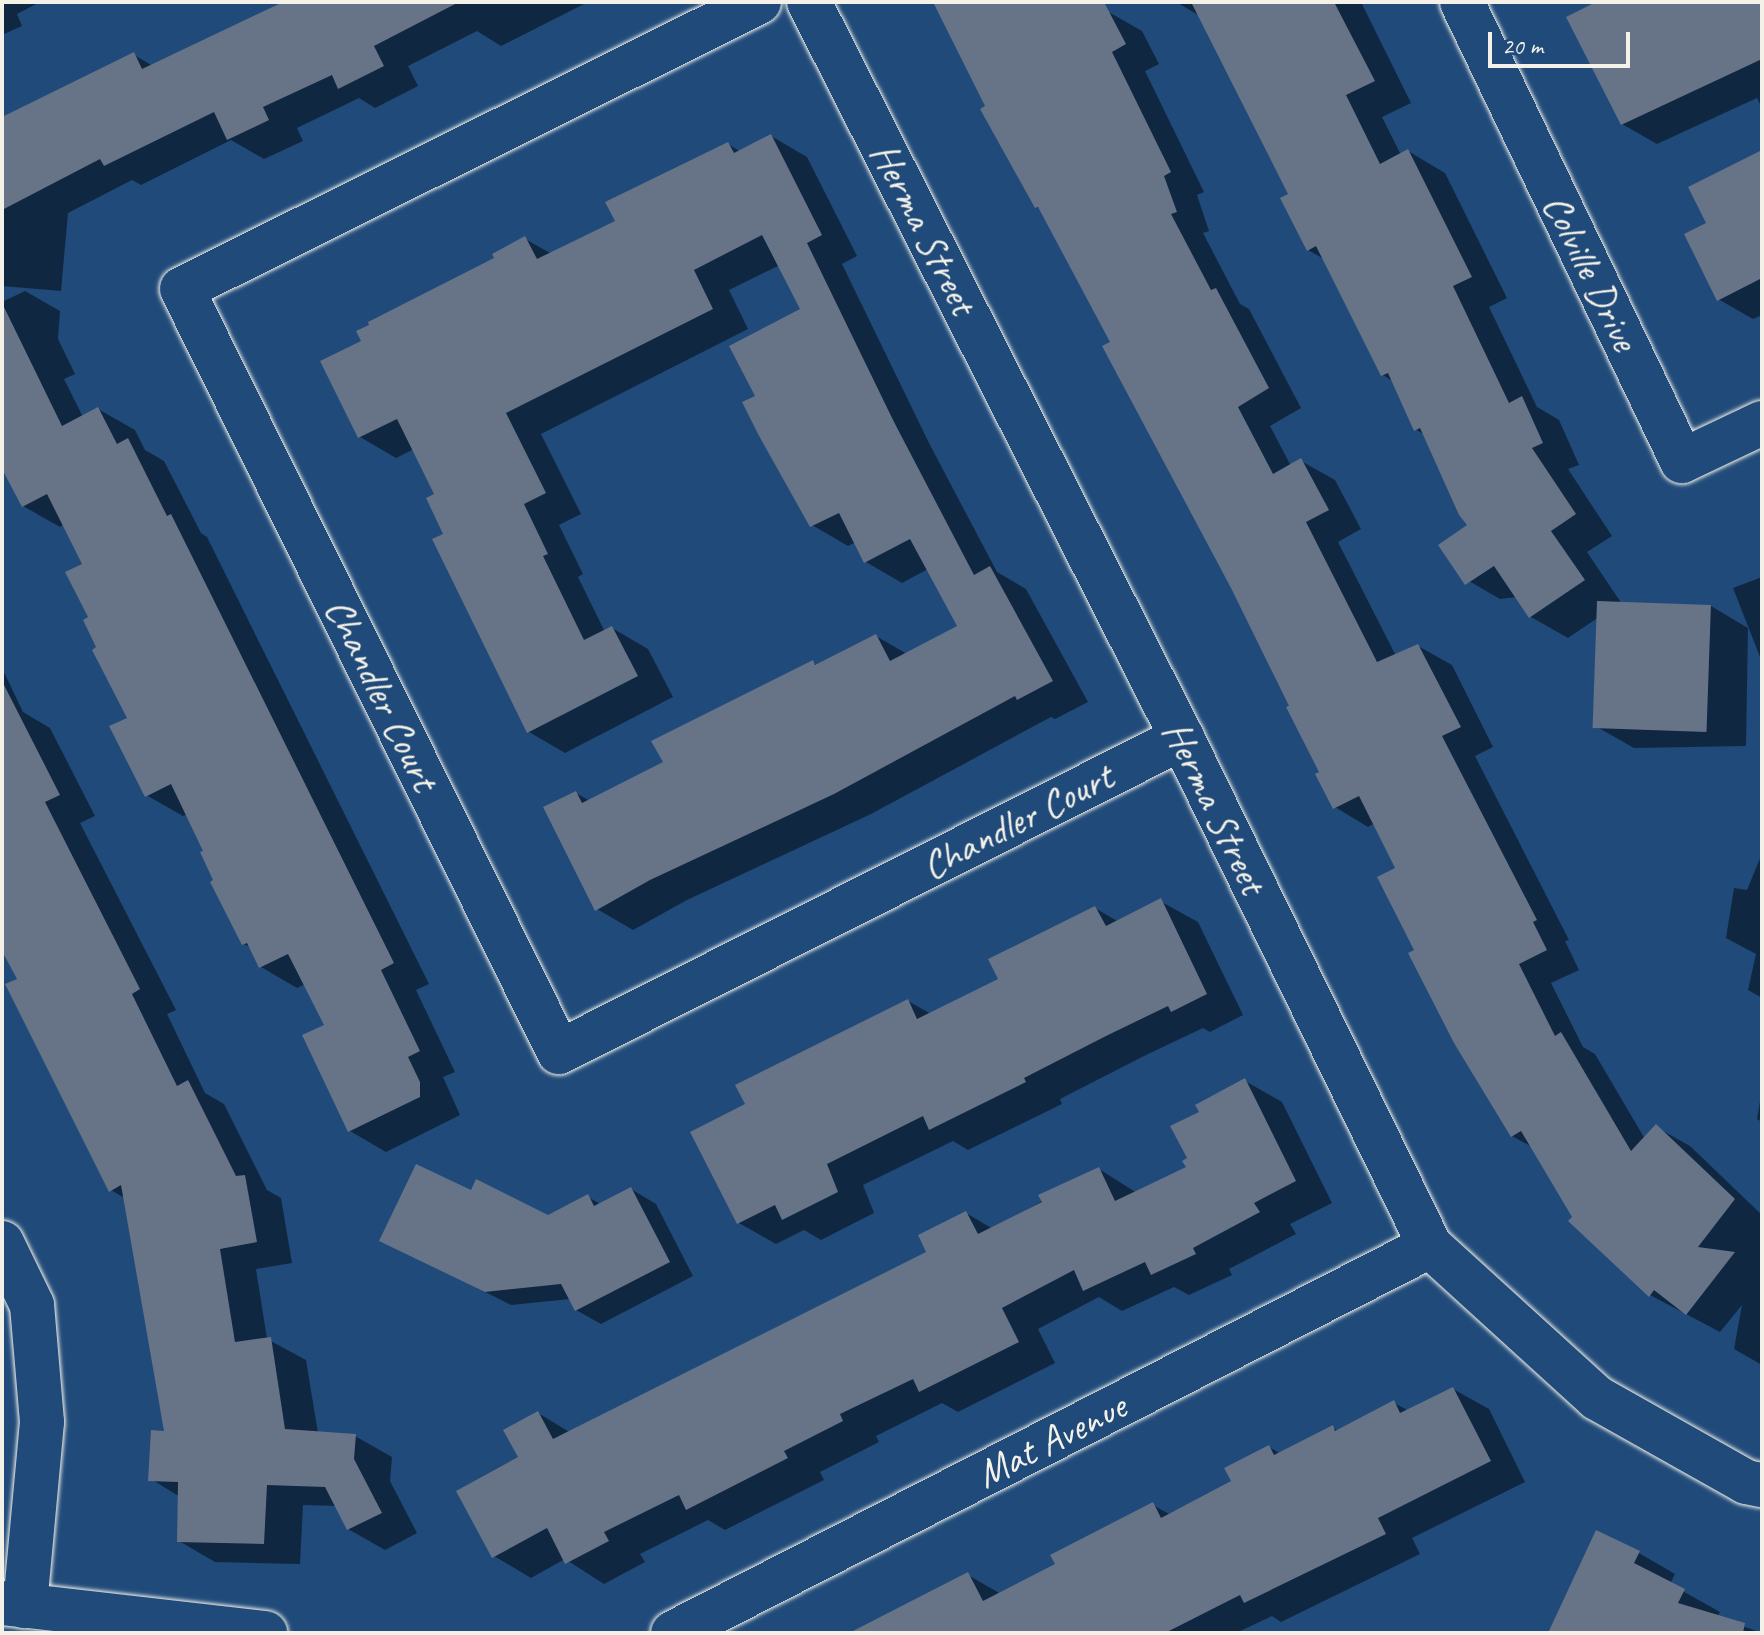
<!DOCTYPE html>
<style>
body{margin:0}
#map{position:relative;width:1764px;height:1635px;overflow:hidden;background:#1f4a7a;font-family:Caveat,sans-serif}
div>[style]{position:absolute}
.shadow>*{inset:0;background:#0007}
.building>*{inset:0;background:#677387;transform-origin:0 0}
.roads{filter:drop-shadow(0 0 2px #f4f1e8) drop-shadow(0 0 2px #f4f1e8)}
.minor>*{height:44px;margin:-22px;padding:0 22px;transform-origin:22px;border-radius:22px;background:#1f4a7a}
span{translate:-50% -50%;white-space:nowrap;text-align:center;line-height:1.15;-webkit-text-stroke:7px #1f4a7a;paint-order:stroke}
.street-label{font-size:40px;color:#f4f1e8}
.frame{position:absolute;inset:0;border:4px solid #f4f1e8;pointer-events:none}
.scale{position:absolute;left:1488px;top:32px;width:142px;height:36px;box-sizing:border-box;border:4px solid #f4f1e8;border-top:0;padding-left:10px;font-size:24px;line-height:28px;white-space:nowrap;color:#f4f1e8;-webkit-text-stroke:6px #1f4a7a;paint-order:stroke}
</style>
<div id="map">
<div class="shadow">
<i style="clip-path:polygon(2px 2px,40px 2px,17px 14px,22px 26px,2px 35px)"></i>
<i style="clip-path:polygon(287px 2px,588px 2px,501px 46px,477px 31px,408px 66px,418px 86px,375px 108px,359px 98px,297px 128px,303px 141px,264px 159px,231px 140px,141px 185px,132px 180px,68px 213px,61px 291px,2px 286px,2px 119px,134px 55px,153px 66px)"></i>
<i style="clip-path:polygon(935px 2px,1091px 2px,1142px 31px,1159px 64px,1145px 71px,1204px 192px,1197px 195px,1209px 231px,1203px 233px,1240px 304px,1249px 309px,1301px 408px,1270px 426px,1291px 466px,1301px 461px,1335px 480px,1361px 529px,1338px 542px,1396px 656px,1418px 646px,1452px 665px,1493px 747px,1475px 756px,1569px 940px,1565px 941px,1579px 970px,1551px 983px,1583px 1047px,1595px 1054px,1645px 1139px,1656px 1127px,1690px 1146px,1762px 1215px,1762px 1365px,1734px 1349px,1742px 1305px,1720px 1332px,1650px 1295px,1575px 1217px,1534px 1148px,1512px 1136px,1416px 951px,1398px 869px,1375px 823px,1368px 827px,1335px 807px,1292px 706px,1113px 342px,1042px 210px,1036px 207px)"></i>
<i style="clip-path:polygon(1176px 2px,1361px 2px,1411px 103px,1382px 117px,1401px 155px,1408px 151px,1445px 173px,1507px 298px,1489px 307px,1537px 407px,1559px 420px,1579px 465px,1568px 469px,1612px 536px,1587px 552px,1622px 604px,1711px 606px,1748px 628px,1746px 746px,1634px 748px,1597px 727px,1599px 617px,1568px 638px,1531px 617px,1517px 597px,1500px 599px,1462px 577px,1470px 525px,1425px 435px,1415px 429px,1394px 382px,1383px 375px,1324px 259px,1308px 250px,1290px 194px,1200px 16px)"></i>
<i style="clip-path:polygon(1600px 2px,1762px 2px,1762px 108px,1757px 98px,1657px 144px,1622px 124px)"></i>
<i style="clip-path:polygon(771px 136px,807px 157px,857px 256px,842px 264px,930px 445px,997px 572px,1026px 589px,1088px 702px,1055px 719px,1051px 717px,871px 814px,687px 900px,633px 930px,597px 909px,576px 793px,590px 801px,665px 763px,813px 663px,818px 666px,876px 636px,907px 654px,959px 626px,928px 569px,902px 583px,866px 562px,856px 542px,848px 546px,812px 525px,757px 397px,803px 309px,780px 265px,729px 290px,748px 329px,541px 434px,581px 514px,559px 525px,583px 574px,578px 577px,605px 632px,612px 628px,648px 649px,673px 697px,565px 753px,529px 732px,436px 495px,414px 449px,396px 458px,360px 437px,364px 342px,525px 239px,552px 254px,618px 222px,728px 144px,741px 152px)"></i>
<i style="clip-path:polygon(1762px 152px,1762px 315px,1753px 319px,1718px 299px,1709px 224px)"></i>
<i style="clip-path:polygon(25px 291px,60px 311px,58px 339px,75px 374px,64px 379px,83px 417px,98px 409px,135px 430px,145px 450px,164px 461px,201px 533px,207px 537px,429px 984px,416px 990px,455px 1072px,443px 1077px,460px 1115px,386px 1152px,350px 1131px,326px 1026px,305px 984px,297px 988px,261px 967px,252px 948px,244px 944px,188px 814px,183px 816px,146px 795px,130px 719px,99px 648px,91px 618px,85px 564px,64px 524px,60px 527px,23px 506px,6px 472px,2px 475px,2px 302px)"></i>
<i style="clip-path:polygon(1762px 577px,1762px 662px,1733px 588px)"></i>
<i style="clip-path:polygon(2px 668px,23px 712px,50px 728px,95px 816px,80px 823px,176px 1010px,167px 1014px,205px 1093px,224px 1104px,267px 1190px,281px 1198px,292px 1263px,256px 1269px,267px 1339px,306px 1360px,318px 1433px,355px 1436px,392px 1457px,390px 1481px,417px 1533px,385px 1550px,348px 1529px,337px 1506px,303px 1505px,300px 1564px,215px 1562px,179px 1541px,180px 1497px,151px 1479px,166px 1433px,126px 1199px,111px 1190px,20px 979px,2px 947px)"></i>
<i style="clip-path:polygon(1761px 856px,1762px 857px,1762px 998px,1748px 990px,1756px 954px,1726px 938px,1734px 888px,1747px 890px)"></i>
<i style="clip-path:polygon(1160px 901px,1198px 922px,1243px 1015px,1210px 1032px,1203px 1028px,1144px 1056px,1060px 1099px,1062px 1104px,968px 1150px,953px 1141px,863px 1185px,874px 1213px,821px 1240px,804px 1230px,776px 1244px,739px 1223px,747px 1105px,908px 1001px,931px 1014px,1001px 980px,1095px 908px,1119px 922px)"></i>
<i style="clip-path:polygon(1245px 1081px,1282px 1102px,1332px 1203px,1290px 1224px,1296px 1234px,1229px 1269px,1232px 1275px,1189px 1295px,1174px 1287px,1122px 1311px,1099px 1297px,1038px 1329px,1055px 1363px,958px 1412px,942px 1403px,876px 1436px,879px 1442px,820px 1472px,824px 1480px,725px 1530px,708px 1520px,640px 1554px,645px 1562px,604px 1584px,565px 1559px,531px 1578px,494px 1556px,538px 1413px,571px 1433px,929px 1253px,966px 1213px,993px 1229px,1099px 1169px,1137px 1193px,1188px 1168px,1201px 1112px)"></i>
<i style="clip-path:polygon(1762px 1090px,1762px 1122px,1757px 1119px)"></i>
<i style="clip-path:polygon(631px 1189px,656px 1204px,693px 1276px,601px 1324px,576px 1310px,570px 1299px,511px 1305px,382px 1240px,472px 1193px,548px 1217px,588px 1197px,602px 1205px)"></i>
<i style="clip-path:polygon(1453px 1389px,1489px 1409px,1525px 1482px,1412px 1538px,1420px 1554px,1281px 1622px,1272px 1616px,1236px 1633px,858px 1633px,968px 1575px,1001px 1594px,1057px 1565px,1153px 1505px,1171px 1515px,1234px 1482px,1269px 1447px,1281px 1454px,1333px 1428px,1339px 1431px,1394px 1403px,1409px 1411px)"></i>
<i style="clip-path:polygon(1639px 1553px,1675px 1574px,1670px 1584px,1720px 1612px,1717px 1617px,1762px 1633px,1550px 1633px)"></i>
</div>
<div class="building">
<i style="clip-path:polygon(283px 2px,459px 2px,374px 46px,384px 66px,338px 89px,332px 75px,263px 107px,269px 120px,227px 140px,214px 112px,104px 166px,100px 159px,2px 210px,2px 117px,134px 52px,142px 69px)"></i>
<i style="clip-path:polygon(933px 2px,1104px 2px,1126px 44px,1112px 52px,1171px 172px,1164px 176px,1177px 212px,1171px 214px,1211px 290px,1216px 288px,1269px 388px,1238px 407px,1273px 474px,1301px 458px,1329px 510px,1306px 522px,1377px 662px,1418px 644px,1461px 727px,1442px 736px,1537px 920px,1533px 922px,1547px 950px,1519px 964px,1555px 1036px,1561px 1032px,1631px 1151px,1656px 1124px,1735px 1199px,1698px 1247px,1735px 1252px,1686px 1315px,1654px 1290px,1649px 1297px,1568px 1221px,1572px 1217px,1521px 1131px,1511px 1137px,1454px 1043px,1408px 953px,1414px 950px,1377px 877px,1395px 868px,1359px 796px,1333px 809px,1315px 774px,1319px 772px,1286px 707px,1289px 706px,1231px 588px,1102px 346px,1110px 342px,1038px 207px,1035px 208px,980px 109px,985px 106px)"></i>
<i style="clip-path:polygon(1191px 2px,1334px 2px,1375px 81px,1346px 95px,1380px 164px,1408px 149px,1472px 277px,1453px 286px,1509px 403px,1522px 396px,1543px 443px,1532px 448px,1576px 514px,1551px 531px,1585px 580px,1529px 618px,1494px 566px,1465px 585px,1438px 545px,1467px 525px,1459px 515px,1420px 428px,1414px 431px,1388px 373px,1381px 376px,1316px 246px,1307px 251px,1280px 198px,1288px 194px)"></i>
<i style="clip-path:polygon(1596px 2px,1762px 2px,1762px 59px,1621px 125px,1566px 17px)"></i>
<i style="clip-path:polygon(771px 134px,822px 235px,807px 243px,894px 422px,974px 575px,990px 566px,1053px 681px,1017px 700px,1015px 696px,834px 794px,650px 880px,595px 911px,543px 807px,576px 791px,582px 803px,663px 762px,651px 741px,813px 660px,815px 665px,876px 634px,890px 661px,957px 626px,910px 539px,864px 563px,839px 513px,810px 527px,758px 434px,742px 402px,755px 396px,729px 346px,800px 309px,762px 235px,694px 270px,713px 309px,506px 413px,546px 493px,524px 504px,548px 554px,543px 556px,584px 640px,612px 626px,638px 676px,527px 733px,432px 539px,443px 534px,426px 498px,434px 494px,397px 419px,358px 438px,320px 361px,361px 341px,356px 331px,369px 325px,368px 322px,494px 258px,492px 254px,525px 236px,537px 259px,615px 221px,605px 202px,728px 142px,734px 153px)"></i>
<i style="clip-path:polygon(1762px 150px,1762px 278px,1717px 301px,1684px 234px,1706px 223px,1688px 187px)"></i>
<i style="clip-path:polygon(2px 303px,62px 426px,98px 407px,117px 444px,128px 438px,167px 516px,171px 514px,394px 963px,381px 970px,420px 1051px,408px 1057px,420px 1082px,420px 1097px,348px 1132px,302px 1035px,324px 1025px,288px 954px,259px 968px,247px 943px,242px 945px,210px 882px,213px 880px,200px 852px,203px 851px,171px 784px,145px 797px,109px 726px,127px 718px,92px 650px,96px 647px,83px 620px,88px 617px,65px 572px,82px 564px,47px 494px,22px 507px,2px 469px)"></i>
<i style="left:1597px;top:601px;width:114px;height:127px;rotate:2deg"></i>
<i style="clip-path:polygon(2px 681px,60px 795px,45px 802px,140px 989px,132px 994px,177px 1086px,188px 1080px,236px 1176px,245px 1175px,257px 1242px,220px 1249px,235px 1342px,271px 1337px,285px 1429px,356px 1434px,354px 1459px,382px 1513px,347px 1530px,325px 1487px,267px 1485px,264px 1544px,177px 1542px,178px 1482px,148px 1481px,151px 1430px,164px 1431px,121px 1185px,109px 1192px,5px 984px,17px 979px,2px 951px)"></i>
<i style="clip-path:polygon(1161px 898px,1207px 994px,1171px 1012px,1168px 1006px,1106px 1036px,1024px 1078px,1026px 1082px,929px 1130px,923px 1116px,827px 1164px,838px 1192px,782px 1220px,775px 1205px,737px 1224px,690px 1132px,745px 1104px,735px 1085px,908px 999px,917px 1019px,998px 979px,988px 959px,1095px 906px,1106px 926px)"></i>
<i style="clip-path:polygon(1245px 1078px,1296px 1181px,1254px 1203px,1260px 1212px,1193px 1248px,1196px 1254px,1151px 1275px,1145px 1262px,1083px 1291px,1074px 1270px,1002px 1308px,1019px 1342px,919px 1392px,913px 1379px,840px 1414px,843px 1421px,784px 1451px,788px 1458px,686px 1510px,679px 1495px,604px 1532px,609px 1541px,565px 1564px,547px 1528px,492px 1558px,456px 1491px,518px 1457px,503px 1430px,538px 1411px,553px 1439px,926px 1252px,918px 1235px,966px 1211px,978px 1234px,1042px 1202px,1038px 1195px,1099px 1167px,1115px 1201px,1186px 1167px,1182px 1161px,1187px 1158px,1170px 1126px,1199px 1112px,1195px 1105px)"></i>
<i style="clip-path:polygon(416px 1164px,471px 1190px,476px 1179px,548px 1215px,588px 1194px,594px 1206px,631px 1187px,670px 1262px,575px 1311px,561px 1284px,485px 1292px,379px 1241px)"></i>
<i style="clip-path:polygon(1453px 1387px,1491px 1461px,1378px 1518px,1386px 1534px,1244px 1603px,1240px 1595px,1165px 1633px,849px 1633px,968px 1572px,983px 1601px,1055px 1564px,1050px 1555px,1153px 1502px,1161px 1518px,1231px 1481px,1224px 1468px,1269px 1445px,1274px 1455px,1333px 1425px,1335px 1431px,1394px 1400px,1400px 1413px)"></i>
<i style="clip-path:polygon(1596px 1530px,1640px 1551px,1634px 1563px,1685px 1589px,1678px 1603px,1745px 1623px,1743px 1633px,1548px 1633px)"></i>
</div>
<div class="roads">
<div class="minor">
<i style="left:759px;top:2px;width:644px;rotate:153.55deg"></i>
<i style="left:182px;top:289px;width:851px;rotate:63.71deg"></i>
<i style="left:559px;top:1052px;width:698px;rotate:-26.75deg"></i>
<i style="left:809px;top:2px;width:825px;rotate:63.12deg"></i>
<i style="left:1182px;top:738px;width:565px;rotate:63.98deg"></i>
<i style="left:1430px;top:1246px;width:226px;rotate:42.3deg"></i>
<i style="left:1597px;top:1398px;width:171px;rotate:29.4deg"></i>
<i style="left:1746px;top:1482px;width:16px;rotate:11deg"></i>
<i style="left:1462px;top:2px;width:509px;rotate:64.39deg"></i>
<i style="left:1682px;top:461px;width:89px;rotate:-25.4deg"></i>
<i style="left:2px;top:1243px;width:69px;rotate:64.2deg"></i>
<i style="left:32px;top:1305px;width:117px;rotate:85.1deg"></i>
<i style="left:42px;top:1422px;width:185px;rotate:95.3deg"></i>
<i style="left:2px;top:1603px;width:265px;rotate:6.5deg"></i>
<i style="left:673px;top:1633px;width:850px;rotate:-27.08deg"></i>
</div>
</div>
<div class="street-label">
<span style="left:924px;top:228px;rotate:63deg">Herma Street</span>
<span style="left:1591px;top:272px;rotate:64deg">Colville Drive</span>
<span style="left:382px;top:694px;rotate:64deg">Chandler Court</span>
<span style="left:1215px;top:807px;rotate:64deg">Herma Street</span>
<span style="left:1017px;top:821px;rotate:-27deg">Chandler Court</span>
<span style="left:1051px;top:1440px;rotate:-27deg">Mat Avenue</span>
</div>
<div class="frame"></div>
<div class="scale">20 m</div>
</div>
